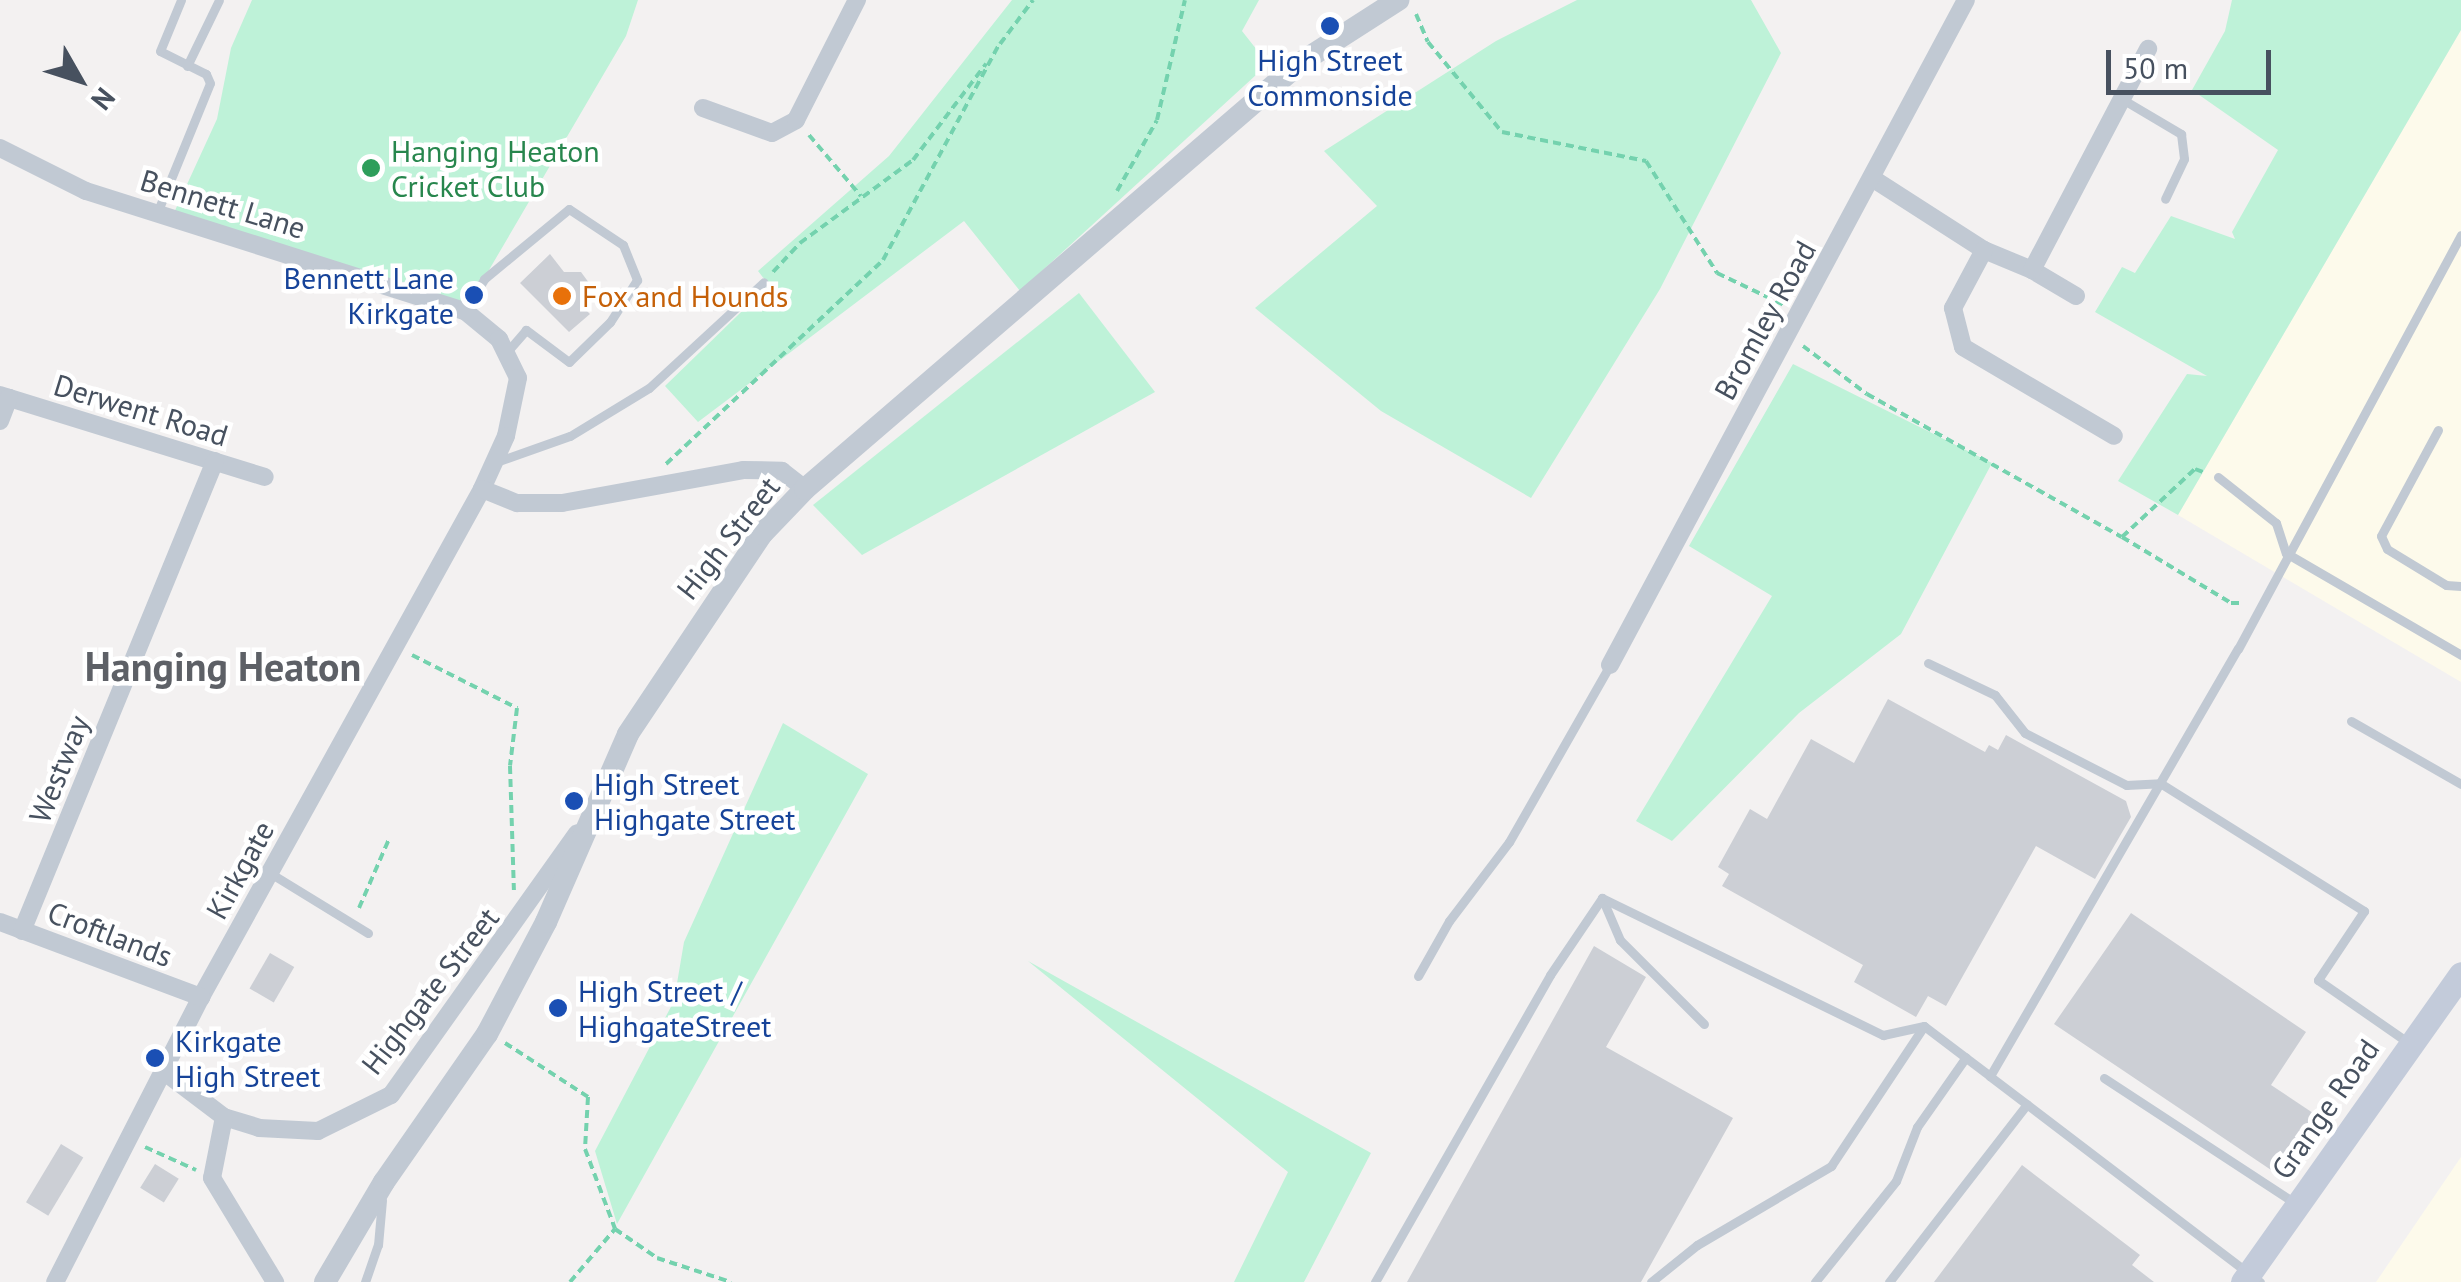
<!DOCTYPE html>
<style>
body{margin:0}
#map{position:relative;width:2461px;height:1282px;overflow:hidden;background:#f3f1f1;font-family:"PT Sans",sans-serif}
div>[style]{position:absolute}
.commercial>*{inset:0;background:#fdfaeb}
.green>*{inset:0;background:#bef2d8}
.building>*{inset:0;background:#cccfd5;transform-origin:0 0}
.path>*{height:4px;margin-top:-2px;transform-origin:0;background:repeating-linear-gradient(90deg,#74d2ae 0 8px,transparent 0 13px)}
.service>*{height:9px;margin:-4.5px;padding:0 4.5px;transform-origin:4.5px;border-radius:4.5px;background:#c1c9d3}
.minor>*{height:18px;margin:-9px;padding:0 9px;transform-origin:9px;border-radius:9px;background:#c1c9d3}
.tertiary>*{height:22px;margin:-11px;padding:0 11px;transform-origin:11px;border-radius:11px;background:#c1c9d3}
.secondary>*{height:25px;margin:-12.5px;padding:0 12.5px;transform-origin:12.5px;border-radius:12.5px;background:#c3cbda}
.dots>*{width:28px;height:28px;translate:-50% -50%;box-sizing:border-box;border:5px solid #fff;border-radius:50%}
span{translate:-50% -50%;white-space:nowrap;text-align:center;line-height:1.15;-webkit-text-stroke:9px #fff;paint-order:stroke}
.transit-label{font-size:30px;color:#164399}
.right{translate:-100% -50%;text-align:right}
.left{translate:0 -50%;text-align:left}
.leisure-label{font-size:30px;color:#27864d}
.street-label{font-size:30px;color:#47515f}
.food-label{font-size:30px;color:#c56008}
.district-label{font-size:40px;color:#5d6066;font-weight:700}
.north{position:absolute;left:30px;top:30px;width:100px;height:100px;-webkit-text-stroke:8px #fff;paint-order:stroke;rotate:129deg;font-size:28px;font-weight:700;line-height:40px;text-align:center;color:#47515f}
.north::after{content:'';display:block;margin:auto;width:35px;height:45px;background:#47515f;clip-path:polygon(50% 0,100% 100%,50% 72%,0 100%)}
.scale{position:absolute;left:2106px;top:50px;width:165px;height:45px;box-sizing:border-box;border:5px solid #47515f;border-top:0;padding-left:12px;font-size:30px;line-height:35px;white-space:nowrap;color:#47515f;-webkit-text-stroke:8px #fff;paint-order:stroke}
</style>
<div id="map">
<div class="commercial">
<i style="clip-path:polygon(2461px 30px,2461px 682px,2178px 515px)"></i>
<i style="clip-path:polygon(2461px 1157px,2461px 1282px,2376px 1282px)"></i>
</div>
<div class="green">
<i style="clip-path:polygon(252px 0,638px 0,626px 36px,465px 311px,172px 217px,217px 119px,231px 48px)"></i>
<i style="clip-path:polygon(1012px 0,1259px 0,1242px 31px,1268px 64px,1020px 291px,964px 221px,698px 422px,665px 386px,769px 285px,758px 271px,889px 156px)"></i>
<i style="clip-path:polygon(1577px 0,1751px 0,1781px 53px,1660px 289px,1531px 498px,1381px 411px,1255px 308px,1377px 206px,1324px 151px,1496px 41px)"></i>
<i style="clip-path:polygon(2232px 0,2461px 0,2461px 30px,2178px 515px,2118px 481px,2187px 374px,2207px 376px,2095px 312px,2122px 267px,2135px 273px,2171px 216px,2235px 239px,2232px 232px,2278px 150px,2192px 90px,2225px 31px)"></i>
<i style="clip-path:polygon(1079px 293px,1155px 392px,862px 555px,813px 505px)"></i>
<i style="clip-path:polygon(1793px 364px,1992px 463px,1901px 634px,1799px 713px,1672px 841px,1636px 821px,1772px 596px,1689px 546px)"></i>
<i style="clip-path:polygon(783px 723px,868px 774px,617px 1224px,595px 1151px,674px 1001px,684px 942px)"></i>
<i style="clip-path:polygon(1028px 961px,1371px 1153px,1304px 1282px,1234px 1282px,1288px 1172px)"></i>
</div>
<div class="building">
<i style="clip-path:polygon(550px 254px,564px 272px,581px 272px,592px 287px,584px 308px,590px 314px,569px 332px,520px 283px)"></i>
<i style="clip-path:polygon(1888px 699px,1985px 752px,1989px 745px,1998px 750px,2006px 735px,2126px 801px,2131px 817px,2095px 879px,2036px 846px,1946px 1006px,1928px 996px,1916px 1017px,1854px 982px,1863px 965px,1722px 886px,1729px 874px,1718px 867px,1750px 809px,1767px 819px,1811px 739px,1854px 763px)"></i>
<i style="clip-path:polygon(2131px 913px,2306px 1032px,2271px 1085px,2322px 1119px,2280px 1176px,2054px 1024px)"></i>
<i style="clip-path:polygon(1594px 946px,1646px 977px,1606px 1047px,1733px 1118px,1641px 1282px,1407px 1282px)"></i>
<i style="left:270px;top:953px;width:28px;height:41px;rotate:30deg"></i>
<i style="left:61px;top:1144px;width:26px;height:68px;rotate:31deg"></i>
<i style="left:155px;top:1164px;width:28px;height:28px;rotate:32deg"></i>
<i style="clip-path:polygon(2022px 1165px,2140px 1255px,2132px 1265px,2154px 1282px,1934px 1282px)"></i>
</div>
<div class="path">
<i style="left:1416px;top:14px;width:30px;rotate:67deg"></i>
<i style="left:1428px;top:42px;width:117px;rotate:50.6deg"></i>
<i style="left:1502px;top:132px;width:147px;rotate:11.4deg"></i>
<i style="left:1646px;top:161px;width:133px;rotate:57.6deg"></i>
<i style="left:1717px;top:273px;width:74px;rotate:25.5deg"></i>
<i style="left:1000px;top:44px;width:55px;rotate:-53.1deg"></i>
<i style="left:809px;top:135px;width:80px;rotate:49.6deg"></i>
<i style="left:1117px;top:191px;width:81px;rotate:-60.6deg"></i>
<i style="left:1157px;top:120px;width:123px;rotate:-76.9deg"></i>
<i style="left:773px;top:272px;width:40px;rotate:-47deg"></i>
<i style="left:800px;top:243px;width:140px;rotate:-36.3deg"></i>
<i style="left:913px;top:160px;width:121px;rotate:-52.8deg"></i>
<i style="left:1803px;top:346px;width:80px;rotate:36.9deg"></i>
<i style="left:1867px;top:394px;width:292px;rotate:29.3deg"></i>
<i style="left:2122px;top:537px;width:100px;rotate:-43deg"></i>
<i style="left:2195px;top:469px;width:9px;rotate:21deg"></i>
<i style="left:666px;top:464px;width:298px;rotate:-43.2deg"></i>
<i style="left:883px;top:260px;width:244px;rotate:-61.7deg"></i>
<i style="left:2122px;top:537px;width:127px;rotate:31.2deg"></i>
<i style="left:2231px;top:603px;width:13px"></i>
<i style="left:412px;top:655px;width:118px;rotate:26.8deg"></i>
<i style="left:517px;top:708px;width:58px;rotate:96.9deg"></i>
<i style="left:510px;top:766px;width:124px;rotate:88.2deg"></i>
<i style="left:359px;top:908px;width:75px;rotate:-66.5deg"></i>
<i style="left:505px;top:1043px;width:99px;rotate:33deg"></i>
<i style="left:588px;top:1097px;width:52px;rotate:93.3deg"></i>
<i style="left:585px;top:1149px;width:85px;rotate:69.4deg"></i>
<i style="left:615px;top:1229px;width:51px;rotate:34.6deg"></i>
<i style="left:657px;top:1258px;width:78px;rotate:18deg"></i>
<i style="left:145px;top:1147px;width:56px;rotate:24.3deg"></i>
<i style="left:570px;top:1282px;width:70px;rotate:-49.7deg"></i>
</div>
<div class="service">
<i style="left:187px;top:66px;width:73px;rotate:-64.1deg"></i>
<i style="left:2122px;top:99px;width:69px;rotate:30.7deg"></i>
<i style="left:2181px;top:134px;width:25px;rotate:83deg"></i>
<i style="left:2184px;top:159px;width:44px;rotate:115.4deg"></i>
<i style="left:157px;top:213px;width:140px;rotate:-67.8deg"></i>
<i style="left:210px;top:83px;width:10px;rotate:-114deg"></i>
<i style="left:206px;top:74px;width:51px;rotate:-153.4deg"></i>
<i style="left:160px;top:51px;width:55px;rotate:-67.6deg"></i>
<i style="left:465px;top:311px;width:37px;rotate:-59deg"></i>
<i style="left:484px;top:279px;width:110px;rotate:-39.5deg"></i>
<i style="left:569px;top:209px;width:65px;rotate:33.7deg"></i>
<i style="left:623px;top:245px;width:38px;rotate:68deg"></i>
<i style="left:637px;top:280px;width:50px;rotate:122.7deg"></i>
<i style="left:610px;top:322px;width:57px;rotate:135.7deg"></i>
<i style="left:569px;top:362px;width:54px;rotate:-143.3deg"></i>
<i style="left:526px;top:330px;width:30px;rotate:131deg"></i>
<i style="left:2438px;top:430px;width:120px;rotate:118.3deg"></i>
<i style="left:2381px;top:536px;width:14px;rotate:65deg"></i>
<i style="left:2387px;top:549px;width:69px;rotate:31.4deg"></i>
<i style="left:2446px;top:585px;width:15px;rotate:4deg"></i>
<i style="left:496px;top:462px;width:78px;rotate:-19.4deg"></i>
<i style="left:570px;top:436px;width:92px;rotate:-31.3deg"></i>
<i style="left:649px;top:388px;width:156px;rotate:-42.7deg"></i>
<i style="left:2218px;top:477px;width:74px;rotate:38.4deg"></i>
<i style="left:2276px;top:523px;width:32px;rotate:72deg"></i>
<i style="left:2286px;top:553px;width:203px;rotate:30.2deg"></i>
<i style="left:1928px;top:663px;width:74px;rotate:25.5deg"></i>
<i style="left:1995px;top:695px;width:48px;rotate:51.7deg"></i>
<i style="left:2025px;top:733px;width:114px;rotate:27.2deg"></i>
<i style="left:2126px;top:785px;width:34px;rotate:-3deg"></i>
<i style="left:2160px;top:783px;width:241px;rotate:32.1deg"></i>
<i style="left:2364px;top:911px;width:83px;rotate:123.7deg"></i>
<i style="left:2318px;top:980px;width:111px;rotate:34.7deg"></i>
<i style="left:2351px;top:721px;width:127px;rotate:29.8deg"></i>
<i style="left:270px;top:873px;width:115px;rotate:31.5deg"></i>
<i style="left:1418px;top:976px;width:63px;rotate:-60.6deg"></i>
<i style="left:1449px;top:921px;width:99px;rotate:-52.8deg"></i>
<i style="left:1509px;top:842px;width:204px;rotate:-60.3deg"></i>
<i style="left:1704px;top:1024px;width:119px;rotate:-135deg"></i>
<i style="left:1620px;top:940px;width:46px;rotate:-113.2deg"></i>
<i style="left:1602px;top:898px;width:313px;rotate:26deg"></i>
<i style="left:1883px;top:1035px;width:42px;rotate:-12.4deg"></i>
<i style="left:1924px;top:1026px;width:83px;rotate:37.1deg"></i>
<i style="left:2104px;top:1078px;width:228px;rotate:33.2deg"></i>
<i style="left:365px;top:1282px;width:39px;rotate:-71deg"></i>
<i style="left:378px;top:1245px;width:45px;rotate:-84.9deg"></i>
<i style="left:1375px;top:1282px;width:353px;rotate:-60.3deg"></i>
<i style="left:1550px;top:975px;width:93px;rotate:-56deg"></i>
<i style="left:1651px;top:1282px;width:59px;rotate:-38.8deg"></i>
<i style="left:1697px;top:1245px;width:156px;rotate:-30.5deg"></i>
<i style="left:1831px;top:1166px;width:168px;rotate:-56.4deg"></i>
<i style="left:1815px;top:1282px;width:129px;rotate:-51.3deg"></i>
<i style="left:1896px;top:1181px;width:58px;rotate:-68.7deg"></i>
<i style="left:1917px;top:1127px;width:85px;rotate:-55deg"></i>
<i style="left:1889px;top:1282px;width:225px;rotate:-52.2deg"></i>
<i style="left:2260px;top:1282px;width:340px;rotate:-142.7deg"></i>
<i style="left:1990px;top:1076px;width:494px;rotate:-59.9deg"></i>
<i style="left:2238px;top:649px;width:470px;rotate:-61.7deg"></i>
</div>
<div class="minor">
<i style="left:703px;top:108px;width:73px;rotate:19.9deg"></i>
<i style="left:772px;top:133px;width:27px;rotate:-28deg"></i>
<i style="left:796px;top:120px;width:135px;rotate:-63.1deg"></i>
<i style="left:0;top:148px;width:96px;rotate:26.6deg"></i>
<i style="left:86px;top:191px;width:398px;rotate:17.6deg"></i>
<i style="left:465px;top:311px;width:44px;rotate:39.5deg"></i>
<i style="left:499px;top:339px;width:43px;rotate:64deg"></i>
<i style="left:518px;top:378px;width:59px;rotate:101.7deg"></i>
<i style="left:506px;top:436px;width:58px;rotate:114.4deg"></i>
<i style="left:482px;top:489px;width:581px;rotate:118.95deg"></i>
<i style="left:201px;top:997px;width:320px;rotate:117.1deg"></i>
<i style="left:1875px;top:180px;width:130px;rotate:32.7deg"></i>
<i style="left:1984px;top:250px;width:52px;rotate:22.6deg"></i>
<i style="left:1984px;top:250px;width:66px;rotate:118.1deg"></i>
<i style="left:1953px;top:308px;width:40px;rotate:75.6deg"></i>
<i style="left:1963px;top:347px;width:175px;rotate:30.5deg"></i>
<i style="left:2076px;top:296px;width:51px;rotate:-149.4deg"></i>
<i style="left:2032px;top:270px;width:250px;rotate:-62.3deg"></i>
<i style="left:0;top:395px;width:277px;rotate:17.2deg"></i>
<i style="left:0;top:421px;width:25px;rotate:-69deg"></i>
<i style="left:482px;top:489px;width:38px;rotate:22deg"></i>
<i style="left:517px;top:503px;width:45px"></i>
<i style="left:562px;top:503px;width:184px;rotate:-10.3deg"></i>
<i style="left:743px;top:470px;width:39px;rotate:1deg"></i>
<i style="left:782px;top:471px;width:29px;rotate:38deg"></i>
<i style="left:1610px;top:665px;width:754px;rotate:-61.84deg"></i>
<i style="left:0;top:922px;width:215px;rotate:20.5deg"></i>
<i style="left:22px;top:931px;width:508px;rotate:-67.68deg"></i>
<i style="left:162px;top:1070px;width:78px;rotate:37.2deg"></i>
<i style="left:224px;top:1117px;width:37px;rotate:17deg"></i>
<i style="left:259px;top:1128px;width:59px;rotate:2.9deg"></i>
<i style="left:318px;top:1131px;width:81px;rotate:-26.3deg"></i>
<i style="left:391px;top:1095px;width:321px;rotate:-54.6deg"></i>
<i style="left:224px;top:1117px;width:62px;rotate:101.1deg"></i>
<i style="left:212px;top:1178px;width:122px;rotate:58.8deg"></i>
</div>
<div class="tertiary">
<i style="left:325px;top:1282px;width:116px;rotate:-59.5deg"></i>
<i style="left:384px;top:1182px;width:180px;rotate:-55.2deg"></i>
<i style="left:487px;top:1034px;width:127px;rotate:-62.2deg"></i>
<i style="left:546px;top:922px;width:205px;rotate:-66.4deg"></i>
<i style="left:628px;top:734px;width:241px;rotate:-56.2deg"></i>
<i style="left:762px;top:534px;width:62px;rotate:-46.3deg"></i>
<i style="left:805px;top:489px;width:653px;rotate:-40.72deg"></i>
<i style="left:1300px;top:63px;width:117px;rotate:-32.7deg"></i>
</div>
<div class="secondary">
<i style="left:2243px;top:1282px;width:377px;rotate:-54.7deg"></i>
</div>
<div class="dots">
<i style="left:1330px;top:26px;background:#1a4fb4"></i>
<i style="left:371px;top:168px;background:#2e9e5b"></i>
<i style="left:474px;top:295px;background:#1a4fb4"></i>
<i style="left:562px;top:296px;background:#e8710a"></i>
<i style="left:574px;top:801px;background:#1a4fb4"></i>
<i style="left:558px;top:1008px;background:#1a4fb4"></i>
<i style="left:155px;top:1058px;background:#1a4fb4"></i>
</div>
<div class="transit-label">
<span style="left:1330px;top:77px">High Street<br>Commonside</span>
<span class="right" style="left:454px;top:295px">Bennett Lane<br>Kirkgate</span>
<span class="left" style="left:594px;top:801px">High Street<br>Highgate Street</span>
<span class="left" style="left:578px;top:1008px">High Street /<br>HighgateStreet</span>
<span class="left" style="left:175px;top:1058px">Kirkgate<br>High Street</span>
</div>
<div class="leisure-label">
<span class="left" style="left:391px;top:168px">Hanging Heaton<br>Cricket Club</span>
</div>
<div class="street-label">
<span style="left:223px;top:204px;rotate:17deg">Bennett Lane</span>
<span style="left:1765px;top:320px;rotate:-61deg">Bromley Road</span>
<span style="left:141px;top:410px;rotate:17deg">Derwent Road</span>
<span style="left:728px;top:538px;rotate:-52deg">High Street</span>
<span style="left:59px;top:769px;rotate:-68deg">Westway</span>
<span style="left:240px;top:870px;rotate:-61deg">Kirkgate</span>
<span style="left:110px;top:934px;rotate:21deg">Croftlands</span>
<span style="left:430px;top:991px;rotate:-52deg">Highgate Street</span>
<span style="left:2325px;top:1109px;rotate:-55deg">Grange Road</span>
</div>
<div class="food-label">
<span class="left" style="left:582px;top:296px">Fox and Hounds</span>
</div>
<div class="district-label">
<span style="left:223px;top:666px">Hanging Heaton</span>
</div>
<div class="north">N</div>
<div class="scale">50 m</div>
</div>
